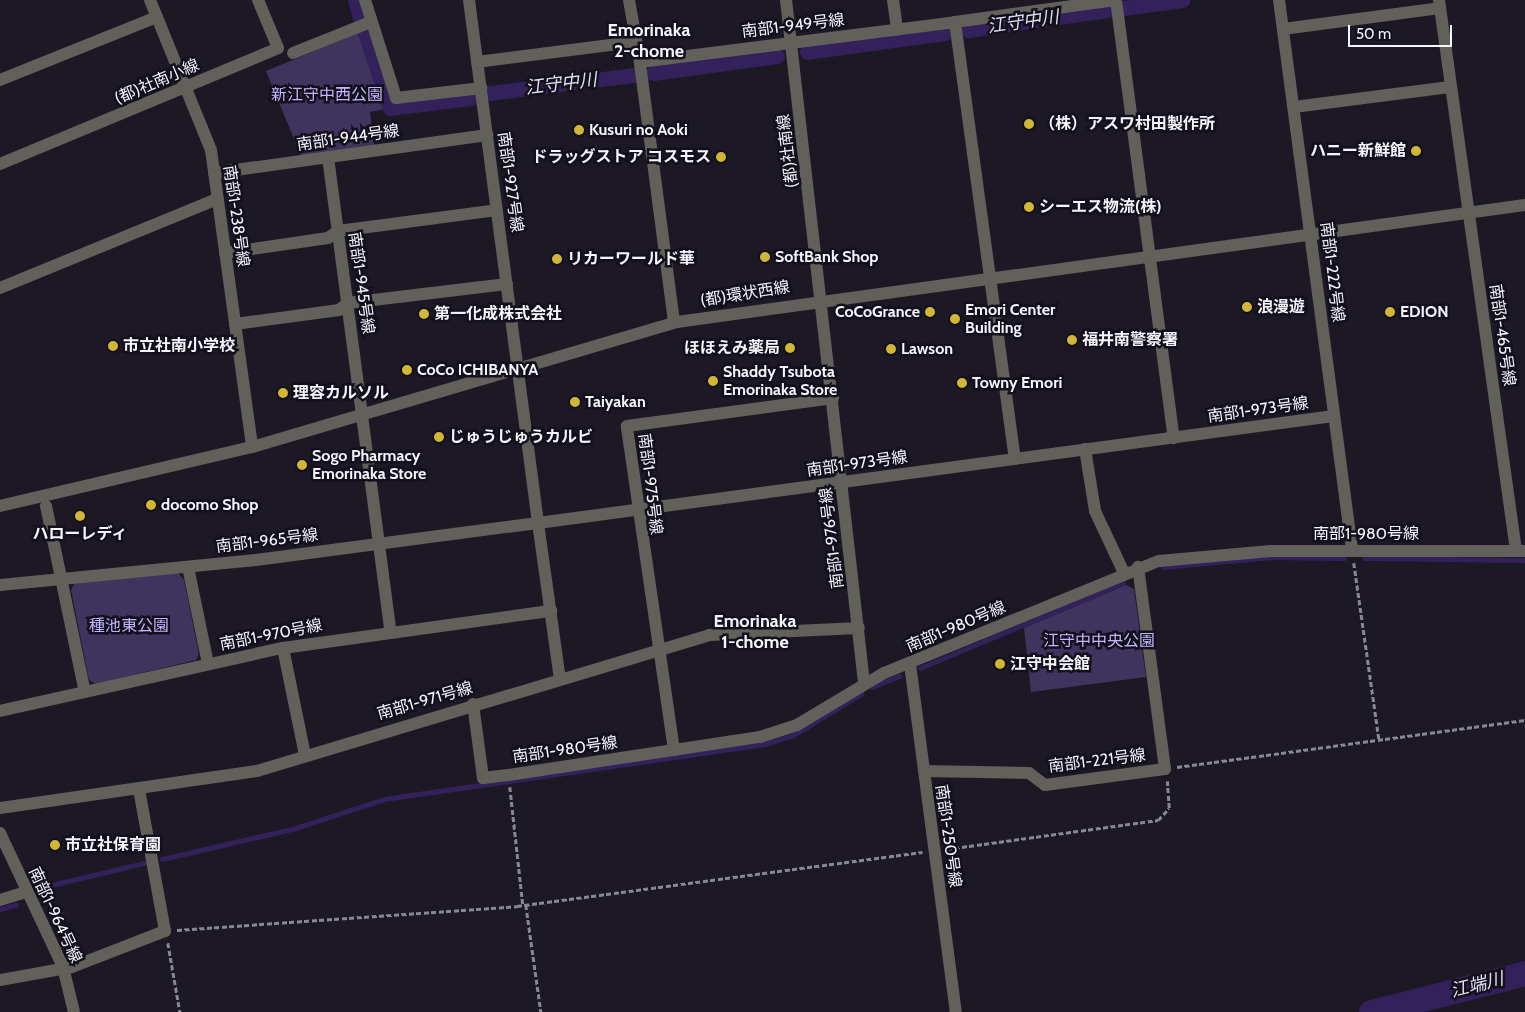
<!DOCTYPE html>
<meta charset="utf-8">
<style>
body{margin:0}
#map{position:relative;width:1525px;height:1012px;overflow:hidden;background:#1c1925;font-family:Cabin,"Noto Sans JP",sans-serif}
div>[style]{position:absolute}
.green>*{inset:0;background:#3e345e}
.stream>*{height:4.5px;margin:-2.25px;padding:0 2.25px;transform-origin:2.25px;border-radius:2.25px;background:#32215b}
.canal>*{height:15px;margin:-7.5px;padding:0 7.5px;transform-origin:7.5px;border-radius:7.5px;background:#32215b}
.river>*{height:25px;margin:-12.5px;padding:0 12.5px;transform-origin:12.5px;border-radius:12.5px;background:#32215b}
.path>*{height:2.5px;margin-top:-1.25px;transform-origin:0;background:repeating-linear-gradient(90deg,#898791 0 5px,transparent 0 7.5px)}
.minor>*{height:12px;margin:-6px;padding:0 6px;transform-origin:6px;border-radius:6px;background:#61605a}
.dots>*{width:14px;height:14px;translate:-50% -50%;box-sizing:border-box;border:2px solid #13101c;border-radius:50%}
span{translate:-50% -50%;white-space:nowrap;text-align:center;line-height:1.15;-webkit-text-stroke:5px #13101c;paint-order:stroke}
.street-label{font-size:16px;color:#f5f3fc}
.park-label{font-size:16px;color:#c3b5ff}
.poi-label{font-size:16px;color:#f5f3fc;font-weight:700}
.left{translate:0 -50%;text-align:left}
.right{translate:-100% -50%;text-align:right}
.water-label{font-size:18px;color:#e2dff2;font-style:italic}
.neighbourhood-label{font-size:18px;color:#f5f3fc;font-weight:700}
.scale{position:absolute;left:1348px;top:25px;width:104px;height:22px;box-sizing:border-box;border:2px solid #f5f3fc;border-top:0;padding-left:6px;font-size:15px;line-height:18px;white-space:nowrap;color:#f5f3fc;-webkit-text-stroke:4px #13101c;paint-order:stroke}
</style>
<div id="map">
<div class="green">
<i style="clip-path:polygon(361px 32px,386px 109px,370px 112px,374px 145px,301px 156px,266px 71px)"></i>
<i style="clip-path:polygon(178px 573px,184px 580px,199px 654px,196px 660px,96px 684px,89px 680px,71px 590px,75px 583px)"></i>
<i style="clip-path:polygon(1126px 585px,1134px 589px,1146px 677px,1031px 692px,1024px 628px)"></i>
</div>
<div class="stream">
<i style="left:1365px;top:558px;width:160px;rotate:0.7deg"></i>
<i style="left:1163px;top:567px;width:108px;rotate:-5.3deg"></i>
<i style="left:1271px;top:557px;width:73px;rotate:0.8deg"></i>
<i style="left:920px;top:668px;width:220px;rotate:-22.7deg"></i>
<i style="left:872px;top:687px;width:29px;rotate:-22deg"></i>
<i style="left:162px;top:859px;width:138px;rotate:-13deg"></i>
<i style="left:296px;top:828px;width:93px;rotate:-18.2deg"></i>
<i style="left:384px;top:799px;width:385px;rotate:-8.2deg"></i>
<i style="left:765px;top:744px;width:28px;rotate:-17deg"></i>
<i style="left:792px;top:736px;width:81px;rotate:-31.3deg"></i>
<i style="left:39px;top:888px;width:108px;rotate:-13.4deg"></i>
<i style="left:0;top:909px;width:16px;rotate:-15deg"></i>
</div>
<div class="canal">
<i style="left:355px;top:0;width:19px;rotate:74deg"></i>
<i style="left:1123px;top:8px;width:60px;rotate:-7.7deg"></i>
<i style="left:364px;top:30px;width:82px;rotate:71.6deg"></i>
<i style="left:390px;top:108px;width:81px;rotate:-7.1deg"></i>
<i style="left:968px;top:30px;width:141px;rotate:-8.1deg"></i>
<i style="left:807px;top:52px;width:139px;rotate:-7.8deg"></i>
<i style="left:653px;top:73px;width:125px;rotate:-7.8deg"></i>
<i style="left:489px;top:93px;width:145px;rotate:-7.1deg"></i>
</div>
<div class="river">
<i style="left:1371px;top:1012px;width:159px;rotate:-14.2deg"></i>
</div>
<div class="path">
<i style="left:1354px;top:563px;width:178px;rotate:81.9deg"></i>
<i style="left:1177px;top:767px;width:351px;rotate:-7.7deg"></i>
<i style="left:510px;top:787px;width:119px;rotate:83.7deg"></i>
<i style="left:947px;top:849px;width:213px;rotate:-7.8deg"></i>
<i style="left:1158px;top:820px;width:16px;rotate:-47deg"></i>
<i style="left:1169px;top:808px;width:27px;rotate:-94deg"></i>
<i style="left:526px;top:905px;width:108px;rotate:82deg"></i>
<i style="left:177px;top:930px;width:341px;rotate:-4deg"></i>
<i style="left:517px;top:906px;width:409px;rotate:-7.6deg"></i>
<i style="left:168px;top:943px;width:70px;rotate:80.1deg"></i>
</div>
<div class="minor">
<i style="left:150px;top:0;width:162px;rotate:67.9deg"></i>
<i style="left:211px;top:150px;width:300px;rotate:82.1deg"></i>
<i style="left:365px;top:0;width:103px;rotate:72.4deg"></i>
<i style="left:396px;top:98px;width:86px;rotate:-6.7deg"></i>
<i style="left:469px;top:0;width:528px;rotate:82.48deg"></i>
<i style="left:538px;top:523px;width:803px;rotate:-7.66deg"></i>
<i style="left:629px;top:0;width:63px;rotate:79.9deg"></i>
<i style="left:786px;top:0;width:687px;rotate:83.48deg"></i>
<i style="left:893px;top:0;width:30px;rotate:82deg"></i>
<i style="left:1116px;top:0;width:442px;rotate:82.5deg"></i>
<i style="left:1279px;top:0;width:554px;rotate:82.43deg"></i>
<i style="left:1439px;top:0;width:556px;rotate:82.04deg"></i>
<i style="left:955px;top:22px;width:162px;rotate:-7.8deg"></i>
<i style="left:1283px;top:29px;width:158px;rotate:-7.6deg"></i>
<i style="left:293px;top:53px;width:84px;rotate:-21.7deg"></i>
<i style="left:477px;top:62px;width:158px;rotate:-7.3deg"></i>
<i style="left:0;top:80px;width:169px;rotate:-21.9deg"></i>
<i style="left:1294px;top:107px;width:157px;rotate:-7.3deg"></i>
<i style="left:328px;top:157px;width:478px;rotate:82.5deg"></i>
<i style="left:0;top:164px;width:301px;rotate:-22.6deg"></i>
<i style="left:278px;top:48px;width:52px;rotate:-112.6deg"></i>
<i style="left:214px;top:173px;width:276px;rotate:-7.9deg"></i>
<i style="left:225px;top:253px;width:104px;rotate:-8.3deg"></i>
<i style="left:328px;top:238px;width:12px;rotate:-35deg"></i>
<i style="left:338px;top:231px;width:160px;rotate:-7.5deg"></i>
<i style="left:0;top:288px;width:235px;rotate:-22.3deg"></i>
<i style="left:674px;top:322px;width:262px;rotate:-97.5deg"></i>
<i style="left:640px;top:62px;width:318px;rotate:-7.2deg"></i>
<i style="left:955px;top:22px;width:441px;rotate:82.2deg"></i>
<i style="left:235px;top:324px;width:105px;rotate:-7.7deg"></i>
<i style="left:339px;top:310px;width:11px;rotate:-38deg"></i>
<i style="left:348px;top:303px;width:160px;rotate:-6.8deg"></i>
<i style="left:1085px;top:449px;width:63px;rotate:80.8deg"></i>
<i style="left:1095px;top:511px;width:68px;rotate:64.9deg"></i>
<i style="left:0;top:506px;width:259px;rotate:-13.2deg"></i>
<i style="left:252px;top:447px;width:443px;rotate:-16.4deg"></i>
<i style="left:677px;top:322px;width:856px;rotate:-7.86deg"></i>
<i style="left:46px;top:506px;width:190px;rotate:78.2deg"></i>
<i style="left:188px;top:567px;width:99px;rotate:78.3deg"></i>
<i style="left:0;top:585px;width:257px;rotate:-5.6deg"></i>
<i style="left:256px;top:560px;width:284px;rotate:-7.5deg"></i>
<i style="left:538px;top:523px;width:158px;rotate:82deg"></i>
<i style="left:283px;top:648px;width:109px;rotate:78.4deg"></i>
<i style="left:910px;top:664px;width:351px;rotate:82.5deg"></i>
<i style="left:473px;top:704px;width:75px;rotate:82.3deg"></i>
<i style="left:483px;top:778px;width:25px;rotate:-7deg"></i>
<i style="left:508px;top:775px;width:255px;rotate:-8.6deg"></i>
<i style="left:760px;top:737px;width:39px;rotate:-18deg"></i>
<i style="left:797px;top:725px;width:101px;rotate:-30.9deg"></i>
<i style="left:884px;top:673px;width:297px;rotate:-22.2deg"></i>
<i style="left:1159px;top:561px;width:112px;rotate:-5.1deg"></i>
<i style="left:1271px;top:551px;width:254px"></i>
<i style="left:0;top:711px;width:290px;rotate:-12.6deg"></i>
<i style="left:283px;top:648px;width:271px;rotate:-7.9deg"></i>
<i style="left:674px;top:750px;width:327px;rotate:-98.3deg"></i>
<i style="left:627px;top:426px;width:208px;rotate:-7.7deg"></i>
<i style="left:924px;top:771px;width:105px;rotate:1.1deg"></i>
<i style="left:1029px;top:773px;width:20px;rotate:37deg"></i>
<i style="left:1045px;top:785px;width:121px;rotate:-7.6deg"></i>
<i style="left:1165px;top:769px;width:204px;rotate:-97.6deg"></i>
<i style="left:0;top:808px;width:260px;rotate:-8.2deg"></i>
<i style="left:257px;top:771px;width:472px;rotate:-16.7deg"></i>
<i style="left:709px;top:635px;width:150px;rotate:-2.7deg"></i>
<i style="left:0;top:833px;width:148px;rotate:64.8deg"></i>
<i style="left:63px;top:967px;width:46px;rotate:76.3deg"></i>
<i style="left:0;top:900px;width:28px;rotate:-17deg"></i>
<i style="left:0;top:980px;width:73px;rotate:-10.2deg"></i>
<i style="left:72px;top:967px;width:100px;rotate:-21.2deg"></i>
<i style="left:165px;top:931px;width:144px;rotate:-100.4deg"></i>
</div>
<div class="dots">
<i style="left:1029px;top:124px;background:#d0b736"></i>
<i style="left:579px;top:130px;background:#d0b736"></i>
<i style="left:1416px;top:151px;background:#d0b736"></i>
<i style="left:721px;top:157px;background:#d0b736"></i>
<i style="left:1029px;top:207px;background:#d0b736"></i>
<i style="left:765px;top:257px;background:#d0b736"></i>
<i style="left:557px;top:259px;background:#d0b736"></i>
<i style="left:1247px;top:307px;background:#d0b736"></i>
<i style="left:930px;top:312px;background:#d0b736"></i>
<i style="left:1390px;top:312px;background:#d0b736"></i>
<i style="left:424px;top:314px;background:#d0b736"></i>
<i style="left:955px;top:319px;background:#d0b736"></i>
<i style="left:1072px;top:340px;background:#d0b736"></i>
<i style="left:113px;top:346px;background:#d0b736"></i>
<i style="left:790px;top:348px;background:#d0b736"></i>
<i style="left:891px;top:349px;background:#d0b736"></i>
<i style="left:407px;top:370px;background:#d0b736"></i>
<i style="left:713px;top:381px;background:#d0b736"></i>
<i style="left:962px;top:383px;background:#d0b736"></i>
<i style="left:283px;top:393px;background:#d0b736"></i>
<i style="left:575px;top:402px;background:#d0b736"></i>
<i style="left:439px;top:437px;background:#d0b736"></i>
<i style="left:302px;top:465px;background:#d0b736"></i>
<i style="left:151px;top:505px;background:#d0b736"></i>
<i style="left:80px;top:516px;background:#d0b736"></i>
<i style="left:1000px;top:664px;background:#d0b736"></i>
<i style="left:55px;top:845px;background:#d0b736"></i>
</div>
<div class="street-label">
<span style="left:793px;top:26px;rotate:-7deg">南部1-949号線</span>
<span style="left:157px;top:82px;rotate:-23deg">(都)社南小線</span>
<span style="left:348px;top:138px;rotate:-8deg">南部1-944号線</span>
<span style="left:788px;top:151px;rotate:-97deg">(都)社南線</span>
<span style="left:510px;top:182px;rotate:82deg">南部1-927号線</span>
<span style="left:236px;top:216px;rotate:82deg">南部1-238号線</span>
<span style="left:1332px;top:272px;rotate:83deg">南部1-222号線</span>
<span style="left:361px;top:283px;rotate:82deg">南部1-945号線</span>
<span style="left:745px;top:294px;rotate:-9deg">(都)環状西線</span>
<span style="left:1502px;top:335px;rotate:82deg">南部1-465号線</span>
<span style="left:1258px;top:410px;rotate:-8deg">南部1-973号線</span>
<span style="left:857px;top:464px;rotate:-8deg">南部1-973号線</span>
<span style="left:650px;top:484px;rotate:83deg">南部1-975号線</span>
<span style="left:1366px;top:534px">南部1-980号線</span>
<span style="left:832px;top:538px;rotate:-97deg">南部1-976号線</span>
<span style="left:267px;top:541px;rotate:-7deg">南部1-965号線</span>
<span style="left:956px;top:627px;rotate:-23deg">南部1-980号線</span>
<span style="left:271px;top:635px;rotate:-11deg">南部1-970号線</span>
<span style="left:425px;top:701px;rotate:-16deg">南部1-971号線</span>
<span style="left:565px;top:750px;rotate:-8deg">南部1-980号線</span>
<span style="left:1097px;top:761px;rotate:-7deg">南部1-221号線</span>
<span style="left:948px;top:836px;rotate:82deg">南部1-250号線</span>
<span style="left:55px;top:915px;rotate:65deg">南部1-964号線</span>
</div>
<div class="park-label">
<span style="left:327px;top:95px">新江守中西公園</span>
<span style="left:129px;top:626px">種池東公園</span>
<span style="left:1099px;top:641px">江守中中央公園</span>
</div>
<div class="poi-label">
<span class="left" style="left:1039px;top:124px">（株）アスワ村田製作所</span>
<span class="left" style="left:589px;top:130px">Kusuri no Aoki</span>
<span class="right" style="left:1406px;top:151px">ハニー新鮮館</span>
<span class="right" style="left:711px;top:157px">ドラッグストア コスモス</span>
<span class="left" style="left:1039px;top:207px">シーエス物流(株)</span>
<span class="left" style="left:775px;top:257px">SoftBank Shop</span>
<span class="left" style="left:567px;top:259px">リカーワールド華</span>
<span class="left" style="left:1257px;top:307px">浪漫遊</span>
<span class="left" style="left:965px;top:319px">Emori Center<br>Building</span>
<span class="right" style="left:920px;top:312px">CoCoGrance</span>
<span class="left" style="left:1400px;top:312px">EDION</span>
<span class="left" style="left:434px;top:314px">第一化成株式会社</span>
<span class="left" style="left:1082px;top:340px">福井南警察署</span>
<span class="left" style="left:123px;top:346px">市立社南小学校</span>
<span class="right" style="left:780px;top:348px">ほほえみ薬局</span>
<span class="left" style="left:901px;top:349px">Lawson</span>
<span class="left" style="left:417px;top:370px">CoCo ICHIBANYA</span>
<span class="left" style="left:723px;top:381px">Shaddy Tsubota<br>Emorinaka Store</span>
<span class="left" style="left:972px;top:383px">Towny Emori</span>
<span class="left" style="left:293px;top:393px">理容カルソル</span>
<span class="left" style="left:585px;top:402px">Taiyakan</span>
<span class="left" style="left:449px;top:437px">じゅうじゅうカルビ</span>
<span class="left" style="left:312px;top:465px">Sogo Pharmacy<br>Emorinaka Store</span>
<span class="left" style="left:161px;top:505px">docomo Shop</span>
<span style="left:80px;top:534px">ハローレディ</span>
<span class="left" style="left:1010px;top:664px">江守中会館</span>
<span class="left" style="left:65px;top:845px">市立社保育園</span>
</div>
<div class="water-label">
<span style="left:1023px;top:22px;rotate:-8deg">江守中川</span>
<span style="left:561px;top:84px;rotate:-7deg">江守中川</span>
<span style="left:1477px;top:985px;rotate:-14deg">江端川</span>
</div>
<div class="neighbourhood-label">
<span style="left:649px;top:41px">Emorinaka<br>2-chome</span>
<span style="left:755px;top:632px">Emorinaka<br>1-chome</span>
</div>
<div class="scale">50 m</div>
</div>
